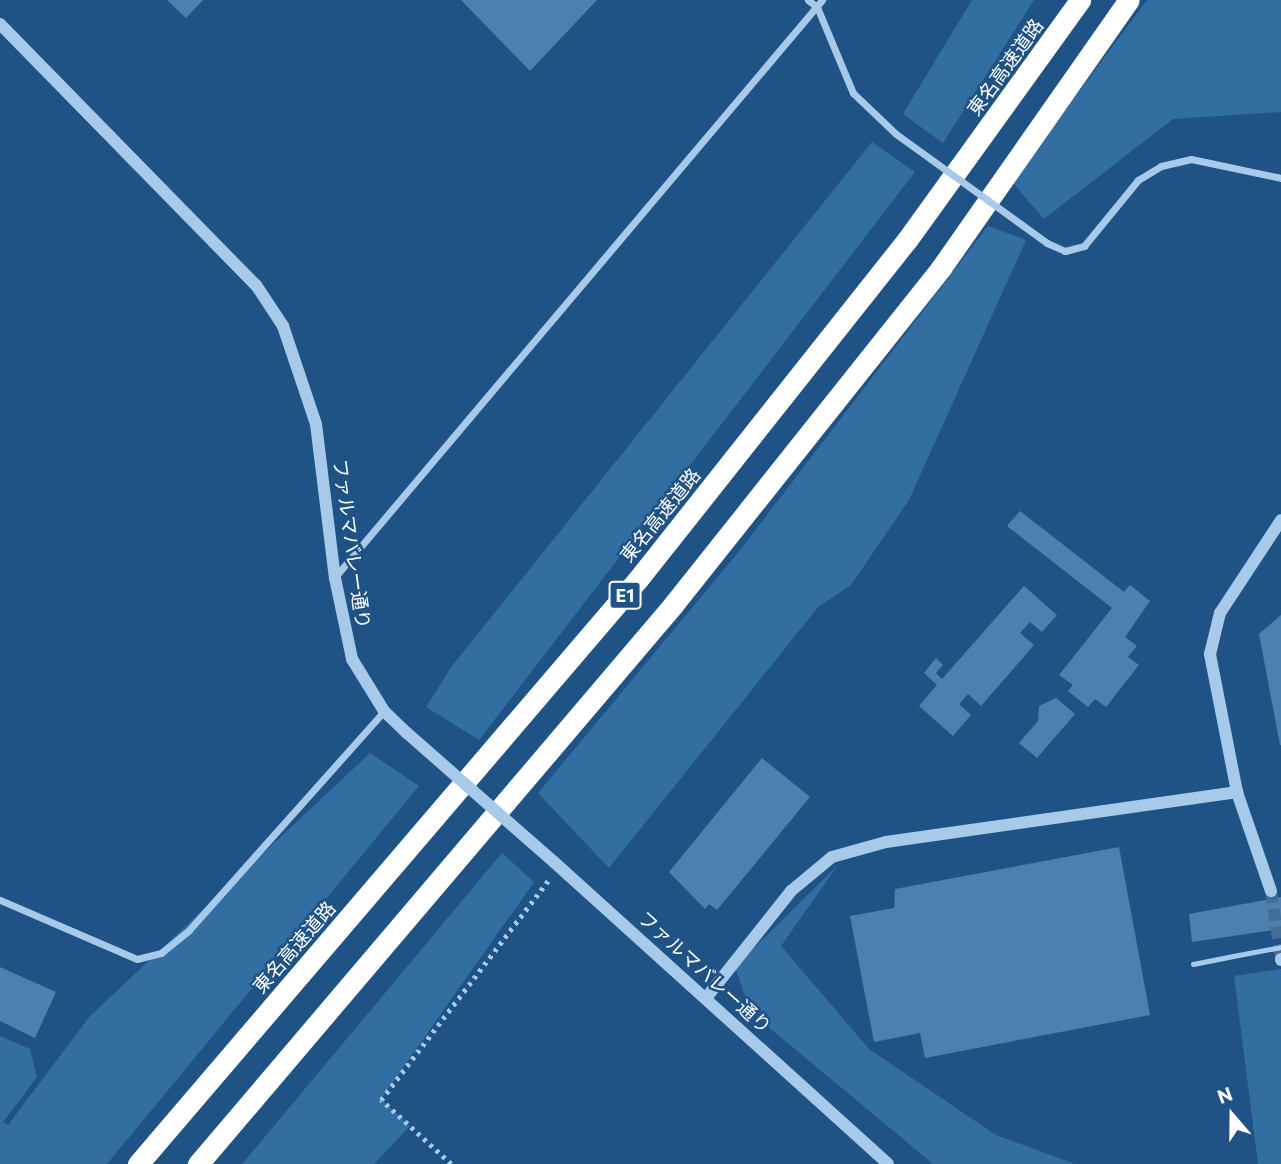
<!DOCTYPE html>
<meta charset="utf-8">
<style>
body{margin:0}
#map{position:relative;width:1281px;height:1164px;overflow:hidden;background:#1f5385;font-family:Commissioner,"Noto Sans JP",sans-serif}
div>[style]{position:absolute}
.green>*{inset:0;background:#336ea2}
.building>*{inset:0;background:#4c80af}
.tertiary-tunnel>*{height:12px;margin-top:-6px;transform-origin:0;background:repeating-linear-gradient(90deg,#416d97 0 12px,transparent 0 18px)}
.path>*{height:4.5px;margin-top:-2.25px;transform-origin:0;background:repeating-linear-gradient(90deg,#a7caea 0 3.5px,transparent 0 8.5px)}
.service>*{height:5px;margin:-2.5px;padding:0 2.5px;transform-origin:2.5px;border-radius:2.5px;background:#a7caea}
.minor>*{height:7px;margin:-3.5px;padding:0 3.5px;transform-origin:3.5px;border-radius:3.5px;background:#a7caea}
.tertiary>*{height:12px;margin:-6px;padding:0 6px;transform-origin:6px;border-radius:6px;background:#a7caea}
.motorway>*{height:21px;margin:-10.5px;padding:0 10.5px;transform-origin:10.5px;border-radius:10.5px;background:#fff}
.service-bridge>*{height:5px;margin:-2.5px;padding:0 2.5px;transform-origin:2.5px;border-radius:2.5px;background:#a7caea}
.minor-bridge>*{height:7px;margin:-3.5px;padding:0 3.5px;transform-origin:3.5px;border-radius:3.5px;background:#a7caea}
.tertiary-bridge>*{height:12px;margin:-6px;padding:0 6px;transform-origin:6px;border-radius:6px;background:#a7caea}
span{translate:-50% -50%;white-space:nowrap;text-align:center;line-height:1.15;-webkit-text-stroke:5px #1f5385;paint-order:stroke}
.shield-label span{padding:2px 5px;background:#1f5385;border:2px solid;border-radius:5px;-webkit-text-stroke-width:0}
.shield-label{font-size:18px;color:#fff;font-weight:700}
.street-label{font-size:19px;color:#fff}
.north{position:absolute;left:1197px;top:1080px;width:70px;height:70px;-webkit-text-stroke:5px #1f5385;paint-order:stroke;rotate:340deg;font-size:19px;font-weight:700;line-height:28px;text-align:center;color:#fff}
.north::after{content:'';display:block;margin:auto;width:24px;height:32px;background:#fff;clip-path:polygon(50% 0,100% 100%,50% 72%,0 100%)}
</style>
<div id="map">
<div class="green">
<i style="clip-path:polygon(972px 0,1034px 0,943px 143px,903px 114px)"></i>
<i style="clip-path:polygon(1147px 0,1281px 0,1281px 112px,1173px 119px,1044px 219px,1012px 182px)"></i>
<i style="clip-path:polygon(872px 142px,915px 172px,479px 740px,426px 707px,452px 666px)"></i>
<i style="clip-path:polygon(988px 226px,1026px 240px,909px 500px,851px 585px,818px 607px,609px 868px,538px 793px,741px 549px)"></i>
<i style="clip-path:polygon(370px 753px,419px 786px,107px 1164px,0 1164px,0 1036px,30px 1049px,37px 1077px,3px 1122px,8px 1125px,90px 1016px)"></i>
<i style="clip-path:polygon(502px 853px,534px 882px,381px 1099px,410px 1126px,374px 1164px,242px 1164px)"></i>
<i style="clip-path:polygon(838px 865px,781px 946px,869px 1049px,996px 1135px,1075px 1164px,933px 1164px,766px 1025px,745px 996px,735px 967px)"></i>
<i style="clip-path:polygon(1281px 969px,1281px 1164px,1258px 1164px,1234px 976px)"></i>
</div>
<div class="building">
<i style="clip-path:polygon(167px 0,203px 0,186px 18px)"></i>
<i style="clip-path:polygon(461px 0,597px 0,530px 71px)"></i>
<i style="clip-path:polygon(1020px 511px,1124px 592px,1130px 585px,1150px 601px,1125px 637px,1137px 646px,1128px 657px,1139px 665px,1106px 707px,1095px 699px,1088px 707px,1068px 691px,1073px 685px,1059px 675px,1112px 608px,1007px 526px)"></i>
<i style="clip-path:polygon(1024px 586px,1057px 615px,1042px 632px,1030px 622px,1020px 633px,1034px 645px,981px 706px,968px 694px,959px 704px,971px 715px,953px 736px,919px 706px,937px 685px,924px 673px,936px 658px,943px 665px,936px 673px,942px 679px)"></i>
<i style="clip-path:polygon(1281px 615px,1281px 745px,1280px 745px,1259px 634px)"></i>
<i style="clip-path:polygon(1056px 698px,1075px 714px,1037px 758px,1019px 743px,1038px 721px,1039px 706px)"></i>
<i style="clip-path:polygon(762px 758px,810px 797px,717px 910px,709px 904px,705px 909px,669px 872px)"></i>
<i style="clip-path:polygon(1119px 847px,1150px 1015px,925px 1058px,920px 1033px,874px 1042px,850px 916px,894px 908px,895px 889px)"></i>
<i style="clip-path:polygon(1281px 897px,1281px 929px,1192px 942px,1189px 914px)"></i>
<i style="clip-path:polygon(0 967px,56px 992px,35px 1038px,0 1021px)"></i>
</div>
<div class="tertiary-tunnel">
<i style="left:1271px;top:891px;width:69px;rotate:81.6deg"></i>
</div>
<div class="path">
<i style="left:451px;top:1164px;width:95px;rotate:-137.6deg"></i>
<i style="left:381px;top:1100px;width:279px;rotate:-52.7deg"></i>
</div>
<div class="service">
<i style="left:1193px;top:964px;width:41px;rotate:-11.3deg"></i>
</div>
<div class="minor">
<i style="left:808px;top:0;width:11px;rotate:38deg"></i>
<i style="left:817px;top:7px;width:93px;rotate:67.3deg"></i>
<i style="left:853px;top:93px;width:59px;rotate:43.6deg"></i>
<i style="left:1047px;top:243px;width:20px;rotate:24deg"></i>
<i style="left:1065px;top:251px;width:20px;rotate:-15deg"></i>
<i style="left:1084px;top:246px;width:85px;rotate:-50.7deg"></i>
<i style="left:1138px;top:180px;width:27px;rotate:-31deg"></i>
<i style="left:1161px;top:166px;width:31px;rotate:-13deg"></i>
<i style="left:1191px;top:159px;width:92px;rotate:11.9deg"></i>
<i style="left:335px;top:577px;width:755px;rotate:-49.83deg"></i>
<i style="left:0;top:900px;width:149px;rotate:23.3deg"></i>
<i style="left:137px;top:959px;width:25px;rotate:-14deg"></i>
<i style="left:161px;top:953px;width:36px;rotate:-39deg"></i>
<i style="left:189px;top:930px;width:293px;rotate:-48.3deg"></i>
</div>
<div class="tertiary">
<i style="left:0;top:24px;width:366px;rotate:45.6deg"></i>
<i style="left:256px;top:285px;width:49px;rotate:56.6deg"></i>
<i style="left:283px;top:326px;width:103px;rotate:71.4deg"></i>
<i style="left:316px;top:424px;width:155px;rotate:83deg"></i>
<i style="left:335px;top:578px;width:83px;rotate:78.1deg"></i>
<i style="left:352px;top:659px;width:61px;rotate:58.4deg"></i>
<i style="left:384px;top:711px;width:32px;rotate:44deg"></i>
<i style="left:554px;top:862px;width:450px;rotate:42.1deg"></i>
<i style="left:1271px;top:891px;width:105px;rotate:-109deg"></i>
<i style="left:1237px;top:792px;width:141px;rotate:-101.1deg"></i>
<i style="left:1210px;top:654px;width:42px;rotate:-76.3deg"></i>
<i style="left:1220px;top:613px;width:111px;rotate:-56.7deg"></i>
<i style="left:1281px;top:959px;width:1px;rotate:90deg"></i>
<i style="left:706px;top:998px;width:137px;rotate:-51.5deg"></i>
<i style="left:791px;top:891px;width:53px;rotate:-39.7deg"></i>
<i style="left:832px;top:857px;width:56px;rotate:-15.5deg"></i>
<i style="left:886px;top:842px;width:355px;rotate:-8.1deg"></i>
</div>
<div class="motorway">
<i style="left:138px;top:1164px;width:771px;rotate:-49.47deg"></i>
<i style="left:639px;top:578px;width:431px;rotate:-51.6deg"></i>
<i style="left:907px;top:240px;width:296px;rotate:-54.2deg"></i>
<i style="left:198px;top:1164px;width:734px;rotate:-49.64deg"></i>
<i style="left:673px;top:605px;width:431px;rotate:-51.5deg"></i>
<i style="left:941px;top:268px;width:327px;rotate:-55deg"></i>
</div>
<div class="service-bridge">
<i style="left:1233px;top:956px;width:49px;rotate:-10.6deg"></i>
</div>
<div class="minor-bridge">
<i style="left:896px;top:134px;width:186px;rotate:35.8deg"></i>
</div>
<div class="tertiary-bridge">
<i style="left:407px;top:733px;width:196px;rotate:41.3deg"></i>
</div>
<div class="shield-label">
<span style="left:625px;top:595px">E1</span>
</div>
<div class="street-label">
<span style="left:1005px;top:67px;rotate:-54deg">東名高速道路</span>
<span style="left:660px;top:515px;rotate:-51deg">東名高速道路</span>
<span style="left:352px;top:544px;rotate:82deg">ファルマバレー通り</span>
<span style="left:294px;top:947px;rotate:-49deg">東名高速道路</span>
<span style="left:705px;top:972px;rotate:42deg">ファルマバレー通り</span>
</div>
<div class="north">N</div>
</div>
